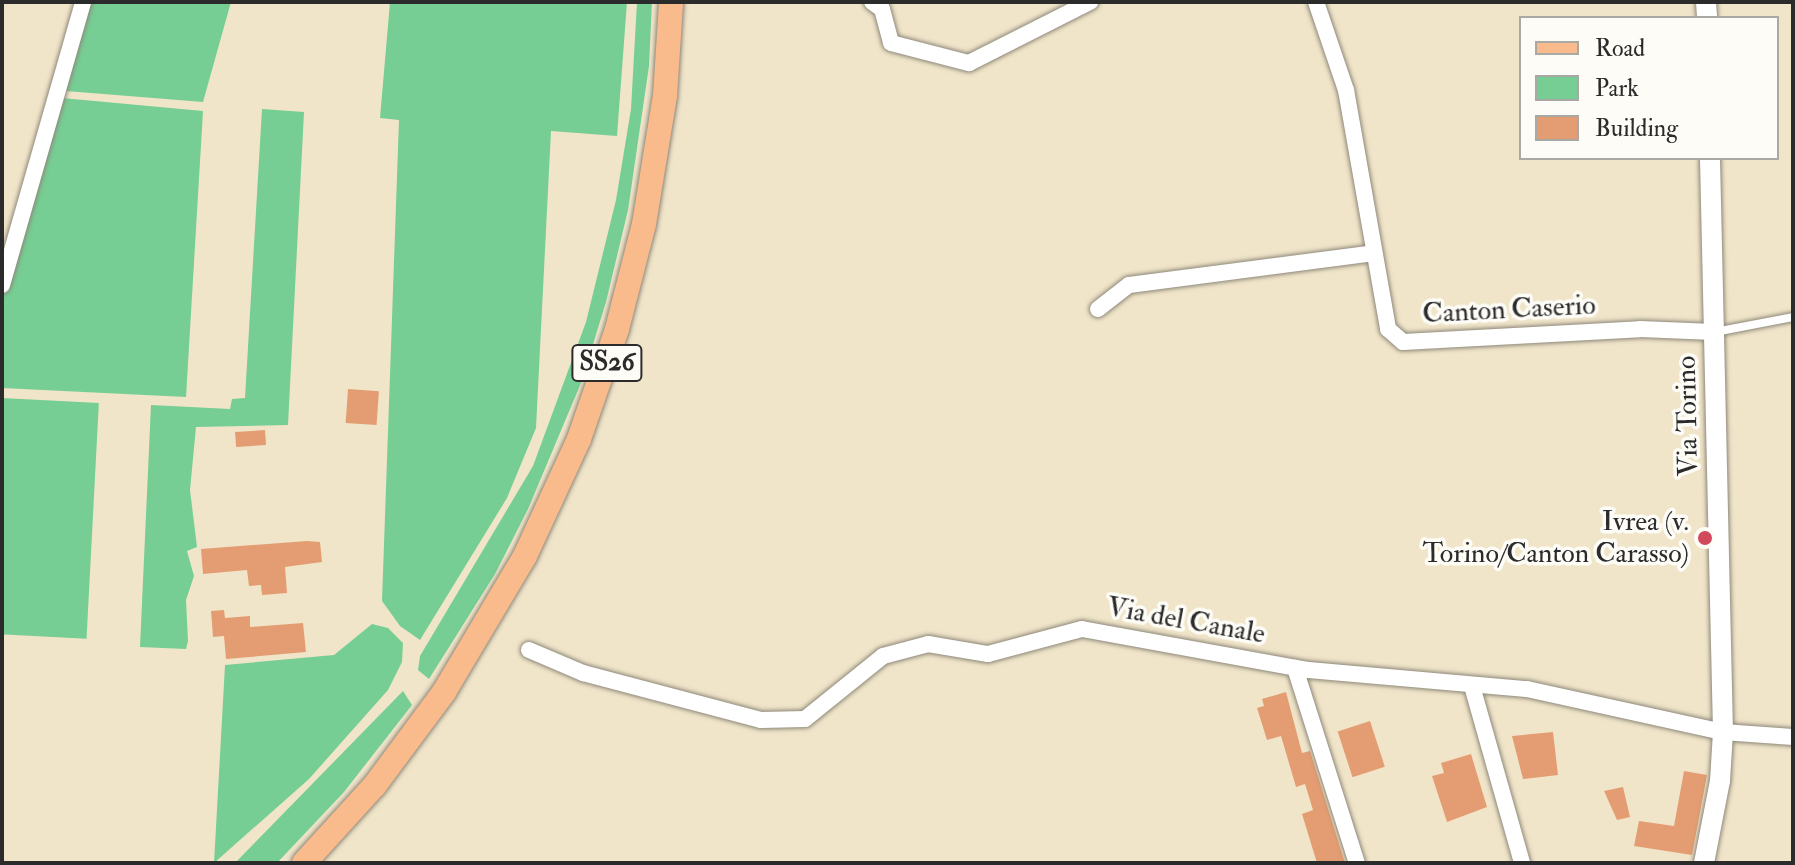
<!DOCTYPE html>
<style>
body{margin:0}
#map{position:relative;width:1795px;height:865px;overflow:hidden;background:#f0e5c9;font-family:"IM FELL Double Pica",serif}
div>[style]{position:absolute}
.green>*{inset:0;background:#76ce94;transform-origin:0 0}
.building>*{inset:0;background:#e49d72;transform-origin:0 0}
.roads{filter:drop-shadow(0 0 2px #8e887a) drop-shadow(0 0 2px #8e887a)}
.service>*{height:8px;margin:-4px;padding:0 4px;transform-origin:4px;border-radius:4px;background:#fff}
.minor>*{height:16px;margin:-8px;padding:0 8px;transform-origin:8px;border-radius:8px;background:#fff}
.tertiary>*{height:20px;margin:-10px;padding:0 10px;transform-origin:10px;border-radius:10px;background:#fff}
.primary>*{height:24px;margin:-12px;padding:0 12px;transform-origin:12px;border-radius:12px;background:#fabb8c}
.dots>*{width:22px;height:22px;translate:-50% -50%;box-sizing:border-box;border:4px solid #fdfcf7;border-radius:50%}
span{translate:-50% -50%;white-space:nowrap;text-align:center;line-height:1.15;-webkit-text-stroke:7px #fdfcf7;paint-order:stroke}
.shield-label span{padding:2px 6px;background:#fdfcf7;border:2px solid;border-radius:6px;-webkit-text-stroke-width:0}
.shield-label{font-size:26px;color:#2b2b2b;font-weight:700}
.street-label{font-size:28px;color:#2b2b2b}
.poi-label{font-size:28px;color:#2b2b2b}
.right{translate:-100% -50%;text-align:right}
.frame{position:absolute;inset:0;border:4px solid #2b2b2b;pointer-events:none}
.legend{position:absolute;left:1519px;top:16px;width:260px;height:144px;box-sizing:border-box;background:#fdfcf7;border:2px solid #a9a8a5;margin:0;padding:10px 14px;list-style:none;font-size:24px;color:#2b2b2b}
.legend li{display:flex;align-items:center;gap:16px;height:40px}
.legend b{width:40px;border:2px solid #a9a8a5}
</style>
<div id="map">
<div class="green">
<i style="clip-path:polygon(90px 2px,231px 2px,203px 102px,66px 91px)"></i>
<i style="clip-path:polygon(390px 2px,627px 2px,617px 136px,551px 131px,536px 428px,507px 498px,420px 640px,400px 626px,382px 601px,399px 120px,380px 118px)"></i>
<i style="clip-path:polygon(637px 2px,652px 2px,649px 66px,628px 210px,606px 302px,581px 383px,528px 509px,495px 574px,429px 679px,418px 670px,420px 656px,533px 466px,586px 322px,616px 200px,631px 109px)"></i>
<i style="clip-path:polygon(62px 98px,203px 111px,186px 397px,2px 388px,2px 301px)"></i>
<i style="clip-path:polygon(262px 109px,304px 112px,288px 425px,196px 427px,190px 490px,197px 547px,187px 551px,194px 576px,186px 600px,188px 641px,186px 649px,140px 647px,151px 405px,230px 409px,232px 399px,245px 398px)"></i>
<i style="left:2px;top:398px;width:97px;height:236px;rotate:3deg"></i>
<i style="clip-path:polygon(372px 624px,388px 628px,403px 643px,402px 662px,388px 690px,309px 779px,214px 863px,225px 665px,334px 655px)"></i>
<i style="clip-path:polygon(403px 691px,412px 705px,344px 792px,277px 863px,235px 863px)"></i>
</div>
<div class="building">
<i style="left:348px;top:389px;width:31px;height:34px;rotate:4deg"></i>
<i style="left:265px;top:430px;width:15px;height:30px;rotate:86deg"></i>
<i style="clip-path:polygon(307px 541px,320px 542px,322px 562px,285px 567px,287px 593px,262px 595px,261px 585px,249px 586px,247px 570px,203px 574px,201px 549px)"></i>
<i style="clip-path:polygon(224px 610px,225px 618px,250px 616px,250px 627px,303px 623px,306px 652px,226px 659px,224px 636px,213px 637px,211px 611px)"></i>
<i style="clip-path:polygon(1286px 692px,1302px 753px,1310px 751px,1345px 863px,1317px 863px,1302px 814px,1313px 810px,1305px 784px,1296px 787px,1281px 736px,1267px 740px,1257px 708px,1264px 706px,1262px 699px)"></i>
<i style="left:1370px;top:721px;width:48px;height:34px;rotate:72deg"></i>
<i style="clip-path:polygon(1553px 732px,1558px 775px,1523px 779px,1512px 736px)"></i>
<i style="clip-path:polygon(1471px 754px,1487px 807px,1447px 822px,1432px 776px,1444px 773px,1441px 763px)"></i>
<i style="clip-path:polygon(1684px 771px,1707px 775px,1692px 855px,1634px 846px,1639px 821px,1674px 826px)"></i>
<i style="clip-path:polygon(1623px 787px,1630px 817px,1617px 820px,1604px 791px)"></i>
</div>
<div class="roads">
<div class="service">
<i style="left:1715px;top:332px;width:79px;rotate:-10.9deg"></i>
</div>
<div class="minor">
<i style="left:872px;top:2px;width:12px;rotate:35deg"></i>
<i style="left:882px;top:9px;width:35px;rotate:75deg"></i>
<i style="left:891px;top:43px;width:81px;rotate:14.4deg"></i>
<i style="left:969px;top:63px;width:136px;rotate:-26.8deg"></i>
<i style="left:1316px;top:2px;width:93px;rotate:71.2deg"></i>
<i style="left:1346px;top:90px;width:243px;rotate:80deg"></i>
<i style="left:1388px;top:329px;width:20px;rotate:41deg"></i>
<i style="left:1403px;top:342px;width:237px;rotate:-3.1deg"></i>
<i style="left:1640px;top:329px;width:74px;rotate:2.3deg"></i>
<i style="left:2px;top:285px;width:294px;rotate:-74deg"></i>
<i style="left:1098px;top:309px;width:39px;rotate:-38deg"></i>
<i style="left:1129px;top:285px;width:247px;rotate:-7.4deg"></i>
<i style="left:529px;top:650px;width:59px;rotate:23.1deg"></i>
<i style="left:583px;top:673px;width:184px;rotate:14.8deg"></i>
<i style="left:761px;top:720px;width:44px;rotate:-1.3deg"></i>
<i style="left:805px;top:719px;width:100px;rotate:-38.9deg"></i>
<i style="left:883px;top:656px;width:47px;rotate:-14.9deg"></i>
<i style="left:928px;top:644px;width:61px;rotate:9.5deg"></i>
<i style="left:988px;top:654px;width:97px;rotate:-14.9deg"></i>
<i style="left:1082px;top:629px;width:230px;rotate:10.3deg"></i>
<i style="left:1308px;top:670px;width:220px;rotate:5deg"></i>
<i style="left:1527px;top:689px;width:201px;rotate:12.4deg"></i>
<i style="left:1723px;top:732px;width:70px;rotate:4.1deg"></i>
<i style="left:1295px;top:668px;width:205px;rotate:72.4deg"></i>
<i style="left:1472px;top:686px;width:184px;rotate:74.2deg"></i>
</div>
<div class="tertiary">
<i style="left:1706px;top:2px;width:16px;rotate:86deg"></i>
<i style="left:1704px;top:863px;width:84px;rotate:-79deg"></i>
<i style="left:1720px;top:781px;width:49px;rotate:-86.5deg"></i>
<i style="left:1723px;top:732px;width:574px;rotate:-91.3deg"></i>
</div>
<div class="primary">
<i style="left:304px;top:863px;width:105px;rotate:-47.7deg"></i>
<i style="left:375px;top:785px;width:116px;rotate:-53.4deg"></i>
<i style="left:444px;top:692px;width:158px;rotate:-59.2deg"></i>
<i style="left:525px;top:556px;width:129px;rotate:-65.2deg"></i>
<i style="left:579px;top:439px;width:116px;rotate:-70.9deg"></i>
<i style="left:617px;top:329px;width:108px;rotate:-75.6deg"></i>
<i style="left:644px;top:224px;width:130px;rotate:-80.7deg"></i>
<i style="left:665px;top:96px;width:94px;rotate:-86.3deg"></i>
</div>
</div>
<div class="dots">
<i style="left:1705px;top:538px;background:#d1495b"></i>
</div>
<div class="shield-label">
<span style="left:607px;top:363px">SS26</span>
</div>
<div class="street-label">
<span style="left:1509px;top:310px;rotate:-3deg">Canton Caserio</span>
<span style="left:1688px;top:416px;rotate:-91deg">Via Torino</span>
<span style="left:1186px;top:621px;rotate:10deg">Via del Canale</span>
</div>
<div class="poi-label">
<span class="right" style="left:1689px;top:538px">Ivrea (v.<br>Torino/Canton Carasso)</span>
</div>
<div class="frame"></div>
<ul class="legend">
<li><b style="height:10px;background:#fabb8c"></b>Road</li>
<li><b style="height:22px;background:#76ce94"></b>Park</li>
<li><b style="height:22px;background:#e49d72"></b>Building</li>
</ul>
</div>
